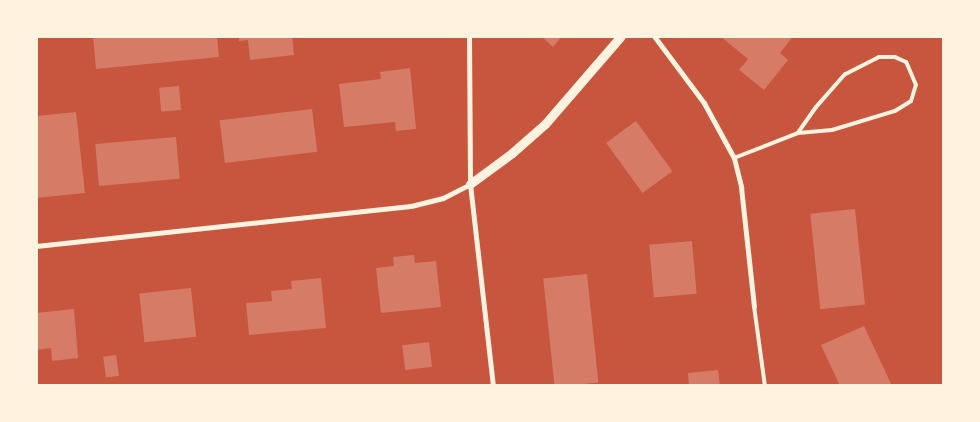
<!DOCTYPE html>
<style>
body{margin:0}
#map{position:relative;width:980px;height:422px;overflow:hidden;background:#c8553d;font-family:"Work Sans",sans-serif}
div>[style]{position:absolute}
.building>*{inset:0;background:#d67c66;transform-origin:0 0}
.service>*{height:4px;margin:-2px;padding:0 2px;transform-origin:2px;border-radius:2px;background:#fff3e0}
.minor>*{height:5px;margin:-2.5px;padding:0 2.5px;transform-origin:2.5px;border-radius:2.5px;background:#fff3e0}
.tertiary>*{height:9px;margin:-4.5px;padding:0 4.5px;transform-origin:4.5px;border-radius:4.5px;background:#fff3e0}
span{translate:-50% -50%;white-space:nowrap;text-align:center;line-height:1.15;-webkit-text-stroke:5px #fff3e0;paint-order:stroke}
.frame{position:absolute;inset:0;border:38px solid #fff3e0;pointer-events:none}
</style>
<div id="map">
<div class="building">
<i style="clip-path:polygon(93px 36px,217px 36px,219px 57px,96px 69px)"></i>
<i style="clip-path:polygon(239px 36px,292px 36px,294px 55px,250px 60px,248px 40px,239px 41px)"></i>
<i style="clip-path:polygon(541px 36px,562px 36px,553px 47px)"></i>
<i style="clip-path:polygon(720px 36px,788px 36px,791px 39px,780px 53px,788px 60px,764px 90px,739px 70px,748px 59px)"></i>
<i style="clip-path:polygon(410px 68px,416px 129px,396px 131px,395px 122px,344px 127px,339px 84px,381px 79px,380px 72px)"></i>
<i style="left:179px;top:86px;width:24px;height:20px;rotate:85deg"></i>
<i style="left:312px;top:109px;width:43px;height:93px;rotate:83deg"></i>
<i style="clip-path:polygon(76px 112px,85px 193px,36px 198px,36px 116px)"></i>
<i style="left:636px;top:121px;width:62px;height:37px;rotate:54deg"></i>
<i style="left:176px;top:137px;width:42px;height:81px;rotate:85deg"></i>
<i style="left:855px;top:209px;width:96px;height:45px;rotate:84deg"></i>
<i style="left:692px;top:241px;width:53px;height:43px;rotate:85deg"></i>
<i style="clip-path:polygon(414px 255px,415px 263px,436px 261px,441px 307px,381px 313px,376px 268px,394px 266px,393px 257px)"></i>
<i style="left:587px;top:274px;width:109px;height:44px;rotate:84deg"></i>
<i style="clip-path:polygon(321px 278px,326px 328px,249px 335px,246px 303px,272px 301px,271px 291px,292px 289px,291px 281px)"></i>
<i style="left:191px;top:288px;width:49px;height:52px;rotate:84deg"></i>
<i style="clip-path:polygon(74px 309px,78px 358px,52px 361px,51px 348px,36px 350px,36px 313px)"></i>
<i style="clip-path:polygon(864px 326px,892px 386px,840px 386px,821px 345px)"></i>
<i style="left:429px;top:342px;width:25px;height:27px;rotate:83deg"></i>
<i style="left:116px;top:355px;width:21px;height:13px;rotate:82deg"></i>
<i style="clip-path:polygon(718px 370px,720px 386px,689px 386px,688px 373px)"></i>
</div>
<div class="service">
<i style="left:734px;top:158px;width:69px;rotate:-21.3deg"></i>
<i style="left:798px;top:133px;width:34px;rotate:-5deg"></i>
<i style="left:832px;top:130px;width:66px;rotate:-16.8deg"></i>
<i style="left:895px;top:111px;width:19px;rotate:-32deg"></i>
<i style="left:911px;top:101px;width:17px;rotate:-73deg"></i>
<i style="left:916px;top:85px;width:25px;rotate:-113deg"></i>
<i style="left:906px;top:62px;width:12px;rotate:-156deg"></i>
<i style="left:895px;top:57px;width:16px;rotate:180deg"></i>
<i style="left:879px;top:57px;width:38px;rotate:153deg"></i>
<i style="left:845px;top:74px;width:44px;rotate:131.3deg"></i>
<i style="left:816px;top:107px;width:32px;rotate:125deg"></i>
<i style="left:754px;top:306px;width:81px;rotate:82.2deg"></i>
</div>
<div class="minor">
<i style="left:469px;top:36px;width:148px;rotate:89.6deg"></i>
<i style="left:470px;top:184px;width:203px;rotate:83.5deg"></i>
<i style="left:654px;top:36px;width:84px;rotate:53.3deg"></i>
<i style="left:704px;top:103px;width:63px;rotate:61.4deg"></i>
<i style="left:734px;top:158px;width:30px;rotate:76deg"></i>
<i style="left:741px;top:187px;width:120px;rotate:83.8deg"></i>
<i style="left:36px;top:246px;width:377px;rotate:-6.1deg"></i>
<i style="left:411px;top:206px;width:33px;rotate:-14deg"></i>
<i style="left:443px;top:198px;width:30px;rotate:-27deg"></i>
</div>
<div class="tertiary">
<i style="left:470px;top:184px;width:52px;rotate:-36.4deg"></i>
<i style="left:512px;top:153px;width:44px;rotate:-41.3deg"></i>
<i style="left:545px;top:124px;width:116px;rotate:-49.2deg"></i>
</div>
<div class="frame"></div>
</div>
